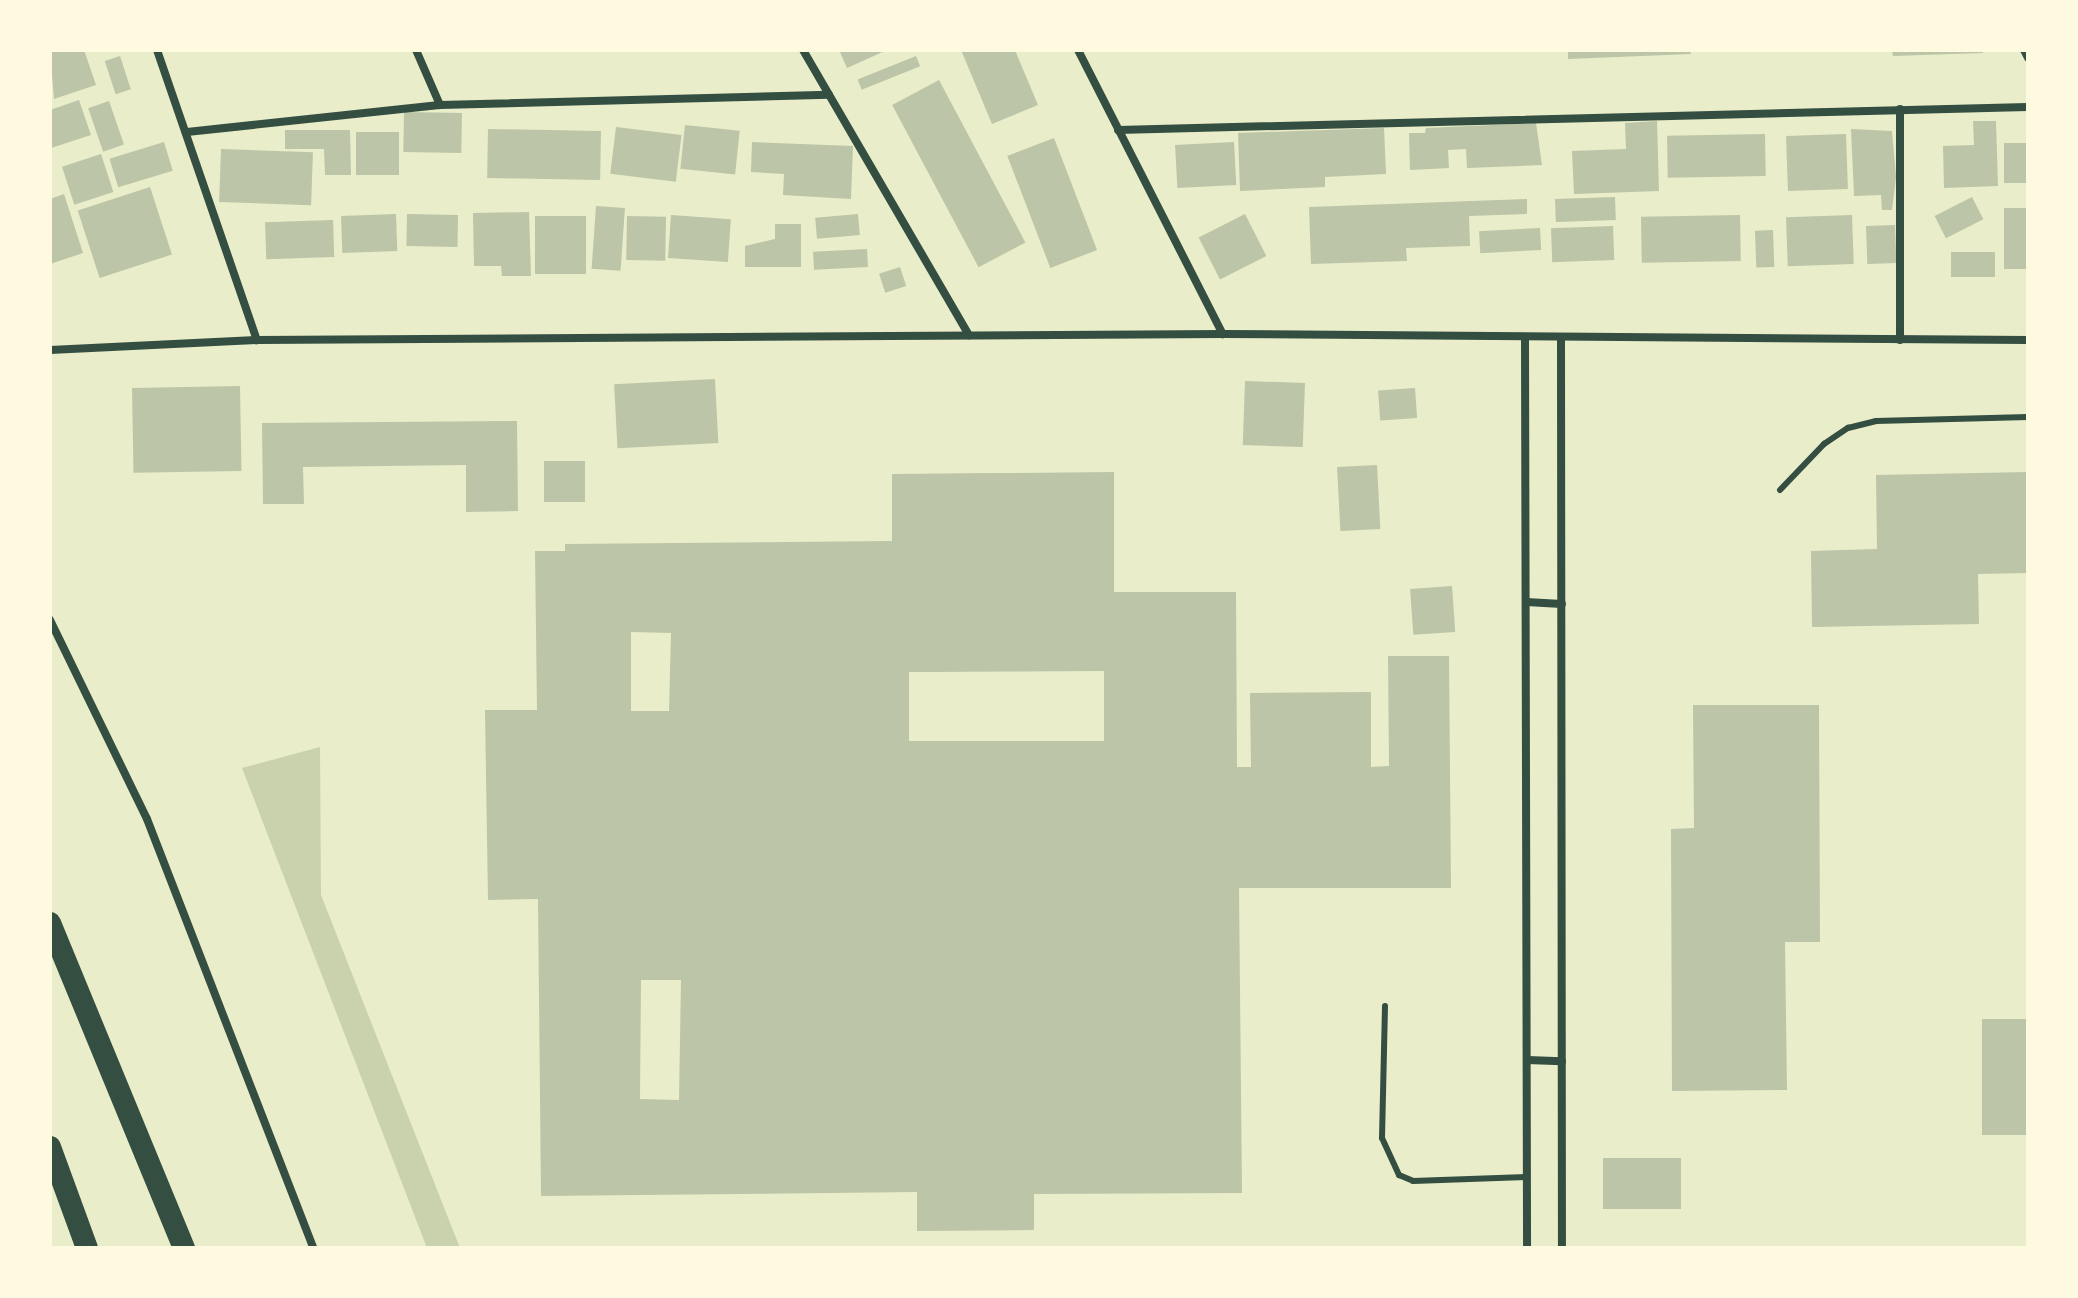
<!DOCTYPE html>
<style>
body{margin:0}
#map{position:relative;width:2078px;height:1298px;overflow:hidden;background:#e9edc9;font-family:Roboto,sans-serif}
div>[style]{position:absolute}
.green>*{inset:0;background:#cad2ad}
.building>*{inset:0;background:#bcc5a7;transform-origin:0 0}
.service>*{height:6px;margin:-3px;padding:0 3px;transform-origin:3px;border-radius:3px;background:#344e41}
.minor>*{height:8px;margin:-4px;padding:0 4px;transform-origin:4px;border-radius:4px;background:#344e41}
.trunk>*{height:22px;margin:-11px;padding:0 11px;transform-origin:11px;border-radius:11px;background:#344e41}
span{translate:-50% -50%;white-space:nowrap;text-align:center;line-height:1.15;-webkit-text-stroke:6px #fefae0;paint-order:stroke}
.frame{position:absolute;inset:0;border:52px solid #fefae0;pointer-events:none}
</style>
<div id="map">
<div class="green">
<i style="clip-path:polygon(320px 747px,321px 895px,460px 1248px,427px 1248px,242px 768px)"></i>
</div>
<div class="building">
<i style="clip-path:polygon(50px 50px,84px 50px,96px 85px,54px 99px)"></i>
<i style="clip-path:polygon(839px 50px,887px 50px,847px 68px)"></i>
<i style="clip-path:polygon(961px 50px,1015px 50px,1038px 105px,992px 124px)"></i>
<i style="clip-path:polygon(1568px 50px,1690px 50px,1691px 54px,1568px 59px)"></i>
<i style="clip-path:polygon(1892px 50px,1983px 50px,1983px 53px,1893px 56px)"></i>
<i style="left:120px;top:56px;width:35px;height:16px;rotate:72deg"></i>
<i style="left:916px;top:56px;width:11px;height:63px;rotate:68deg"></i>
<i style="left:939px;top:80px;width:184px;height:53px;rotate:62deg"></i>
<i style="clip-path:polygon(79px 100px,91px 135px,51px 148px,50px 110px)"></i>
<i style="left:109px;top:101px;width:46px;height:22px;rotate:71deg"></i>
<i style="left:404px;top:112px;width:58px;height:40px;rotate:1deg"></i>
<i style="clip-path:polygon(1657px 121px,1659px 191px,1574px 194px,1572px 151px,1626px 149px,1625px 123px)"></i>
<i style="clip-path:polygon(1973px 121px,1996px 121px,1998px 186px,1944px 188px,1943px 146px,1974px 145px)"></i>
<i style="clip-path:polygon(1536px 123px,1542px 165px,1467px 168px,1466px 149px,1448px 150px,1449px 168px,1410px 170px,1409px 133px,1425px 133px,1426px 128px)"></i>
<i style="left:685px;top:125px;width:55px;height:44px;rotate:6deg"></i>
<i style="left:616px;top:127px;width:66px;height:47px;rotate:7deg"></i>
<i style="clip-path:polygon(1384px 128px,1386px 174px,1325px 177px,1325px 187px,1240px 191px,1238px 133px)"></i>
<i style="left:488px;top:129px;width:113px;height:49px;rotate:1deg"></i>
<i style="clip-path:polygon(1851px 129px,1892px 131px,1896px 177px,1892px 210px,1882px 210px,1881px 195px,1854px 196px)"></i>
<i style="clip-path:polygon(285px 130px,350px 130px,351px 175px,325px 175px,324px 149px,285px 149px)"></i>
<i style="left:356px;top:132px;width:43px;height:43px"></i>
<i style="left:1765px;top:134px;width:42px;height:98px;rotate:89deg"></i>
<i style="left:1846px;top:134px;width:55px;height:60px;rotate:88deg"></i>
<i style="left:1054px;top:138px;width:120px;height:50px;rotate:69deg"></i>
<i style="left:164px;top:142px;width:30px;height:57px;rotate:73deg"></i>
<i style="clip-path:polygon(752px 142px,853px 146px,851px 199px,783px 195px,784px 174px,751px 172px)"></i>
<i style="left:1234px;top:142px;width:43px;height:59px;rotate:87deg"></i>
<i style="left:2028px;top:143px;width:40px;height:24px;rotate:90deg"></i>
<i style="left:221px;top:149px;width:92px;height:53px;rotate:2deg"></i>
<i style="left:101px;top:154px;width:40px;height:41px;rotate:72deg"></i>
<i style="left:150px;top:187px;width:71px;height:76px;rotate:72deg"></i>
<i style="clip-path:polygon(64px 194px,83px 253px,50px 264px,50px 199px)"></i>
<i style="left:1615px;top:197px;width:23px;height:60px;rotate:88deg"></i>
<i style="left:1972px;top:197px;width:25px;height:42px;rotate:63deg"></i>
<i style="clip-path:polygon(1527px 199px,1527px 214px,1469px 216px,1470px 246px,1406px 248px,1407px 261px,1311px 264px,1309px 207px)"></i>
<i style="left:596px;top:206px;width:29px;height:63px;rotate:4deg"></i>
<i style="left:2028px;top:208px;width:61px;height:24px;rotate:90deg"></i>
<i style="clip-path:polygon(529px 212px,531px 276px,502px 276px,501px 266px,474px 266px,473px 213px)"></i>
<i style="left:396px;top:214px;width:37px;height:55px;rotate:88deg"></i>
<i style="left:407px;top:214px;width:51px;height:32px;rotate:1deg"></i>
<i style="left:858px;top:214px;width:21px;height:43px;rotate:85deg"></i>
<i style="left:1245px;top:214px;width:47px;height:52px;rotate:63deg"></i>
<i style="left:671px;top:215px;width:60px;height:43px;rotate:4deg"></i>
<i style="left:1740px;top:215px;width:46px;height:99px;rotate:89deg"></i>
<i style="left:1852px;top:215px;width:49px;height:66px;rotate:88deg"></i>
<i style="left:535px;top:216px;width:51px;height:58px"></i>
<i style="left:627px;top:216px;width:39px;height:44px;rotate:1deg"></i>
<i style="left:333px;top:220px;width:37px;height:68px;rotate:88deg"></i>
<i style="clip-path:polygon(775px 224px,801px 224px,801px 267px,745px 267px,745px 246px,775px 239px)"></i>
<i style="left:1895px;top:225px;width:38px;height:29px;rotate:88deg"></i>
<i style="left:1613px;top:226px;width:34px;height:62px;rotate:88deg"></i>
<i style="left:1540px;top:228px;width:22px;height:61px;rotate:87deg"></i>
<i style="left:1773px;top:230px;width:37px;height:18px;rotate:88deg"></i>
<i style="left:867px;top:249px;width:18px;height:54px;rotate:87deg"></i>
<i style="left:1995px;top:252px;width:25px;height:44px;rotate:90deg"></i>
<i style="left:900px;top:267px;width:20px;height:22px;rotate:72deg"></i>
<i style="left:715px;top:379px;width:64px;height:101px;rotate:87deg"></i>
<i style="left:1245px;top:381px;width:60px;height:64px;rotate:2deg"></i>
<i style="left:240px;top:386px;width:85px;height:108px;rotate:89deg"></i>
<i style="left:1415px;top:388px;width:30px;height:37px;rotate:86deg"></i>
<i style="clip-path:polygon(517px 421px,518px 511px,466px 512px,466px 465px,303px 467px,304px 504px,263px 504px,262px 423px)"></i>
<i style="left:544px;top:461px;width:41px;height:41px"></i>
<i style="left:1377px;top:465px;width:64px;height:40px;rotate:87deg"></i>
<i style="clip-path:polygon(evenodd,1114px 472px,1114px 592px,1236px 592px,1237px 767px,1251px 767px,1250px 693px,1371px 692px,1371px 767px,1389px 766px,1388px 656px,1449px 656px,1451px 888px,1239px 888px,1242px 1193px,1034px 1194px,1034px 1230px,917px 1231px,917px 1192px,541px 1196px,538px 899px,488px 900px,485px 710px,537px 710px,535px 551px,565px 551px,565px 544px,892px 541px,892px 474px,1114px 472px,631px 632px,671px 633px,669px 711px,631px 711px,631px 632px,1114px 472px,1104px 671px,1104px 741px,909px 741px,909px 672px,1104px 671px,1114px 472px,641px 980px,681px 980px,679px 1100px,640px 1099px,641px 980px)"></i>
<i style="clip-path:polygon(2028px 472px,2028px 573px,1978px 574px,1979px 624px,1812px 627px,1811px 551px,1877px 549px,1876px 475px)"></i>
<i style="left:1452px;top:586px;width:46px;height:42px;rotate:86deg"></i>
<i style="clip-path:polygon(1693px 705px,1819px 705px,1820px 942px,1785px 942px,1787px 1090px,1672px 1091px,1671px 829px,1694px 828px)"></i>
<i style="left:1982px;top:1019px;width:46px;height:116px"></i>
<i style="left:1603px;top:1158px;width:78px;height:51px"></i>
</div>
<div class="service">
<i style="left:1780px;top:490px;width:64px;rotate:-46.3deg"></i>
<i style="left:1824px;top:444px;width:29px;rotate:-34deg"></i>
<i style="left:1848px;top:428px;width:29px;rotate:-14deg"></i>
<i style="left:1876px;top:421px;width:152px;rotate:-1.5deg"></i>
<i style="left:1385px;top:1006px;width:132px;rotate:91.3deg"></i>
<i style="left:1382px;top:1138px;width:41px;rotate:65.3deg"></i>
<i style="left:1399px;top:1175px;width:15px;rotate:23deg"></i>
<i style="left:1413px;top:1181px;width:114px;rotate:-2deg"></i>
</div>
<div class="minor">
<i style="left:157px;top:50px;width:307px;rotate:71deg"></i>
<i style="left:416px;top:50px;width:60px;rotate:66.4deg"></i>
<i style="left:803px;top:50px;width:330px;rotate:59.8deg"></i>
<i style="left:1078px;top:50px;width:319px;rotate:63deg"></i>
<i style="left:2024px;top:50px;width:9px;rotate:63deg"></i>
<i style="left:1118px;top:130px;width:910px;rotate:-1.45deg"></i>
<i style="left:187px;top:132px;width:254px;rotate:-6.1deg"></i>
<i style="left:440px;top:105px;width:389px;rotate:-1.5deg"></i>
<i style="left:1525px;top:340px;width:908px;rotate:89.87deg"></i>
<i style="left:1561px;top:340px;width:908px;rotate:89.94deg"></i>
<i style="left:1900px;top:340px;width:231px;rotate:-90deg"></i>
<i style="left:50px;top:350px;width:207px;rotate:-2.8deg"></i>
<i style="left:257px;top:340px;width:966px;rotate:-0.36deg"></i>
<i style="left:1223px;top:334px;width:805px;rotate:0.43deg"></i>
<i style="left:1526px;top:602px;width:36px;rotate:3deg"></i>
<i style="left:50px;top:620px;width:221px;rotate:64deg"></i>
<i style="left:147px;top:819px;width:460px;rotate:68.8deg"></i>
<i style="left:1527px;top:1060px;width:35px;rotate:2deg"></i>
</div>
<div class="trunk">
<i style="left:50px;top:923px;width:352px;rotate:67.6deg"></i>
<i style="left:50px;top:1147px;width:108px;rotate:69.9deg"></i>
</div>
<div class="frame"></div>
</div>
